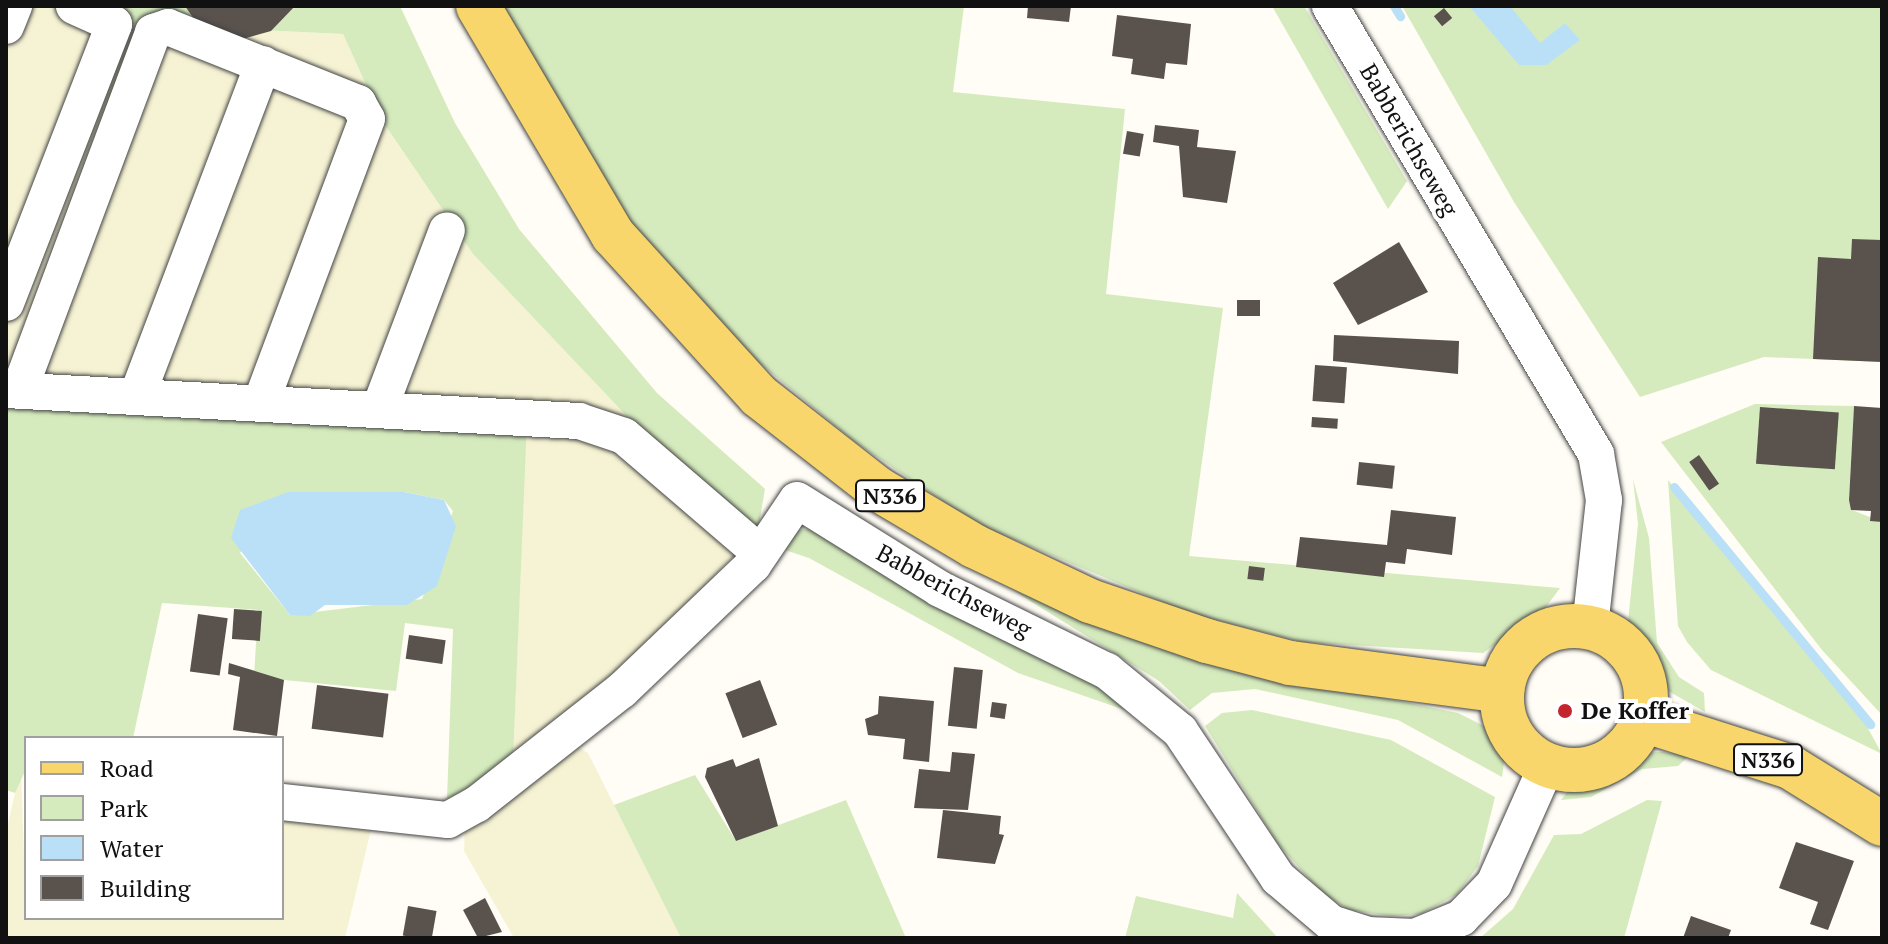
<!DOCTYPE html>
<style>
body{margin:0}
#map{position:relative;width:1888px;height:944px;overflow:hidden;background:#fffdf5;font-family:"PT Serif",serif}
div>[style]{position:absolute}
.farmland>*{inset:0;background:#f6f3d4}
.green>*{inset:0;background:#d5ebbd}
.water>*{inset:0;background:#b9e0f7}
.stream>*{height:9px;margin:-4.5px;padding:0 4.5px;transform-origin:4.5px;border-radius:4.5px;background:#b9e0f7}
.building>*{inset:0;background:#5a524d;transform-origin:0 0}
.roads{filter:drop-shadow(0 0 2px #444) drop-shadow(0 0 2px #444)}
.minor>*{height:36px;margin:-18px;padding:0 18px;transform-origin:18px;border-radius:18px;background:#fff}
.major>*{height:44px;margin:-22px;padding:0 22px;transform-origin:22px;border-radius:22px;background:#f9d66b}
.major>.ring{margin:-22px;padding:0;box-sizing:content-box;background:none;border:44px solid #f9d66b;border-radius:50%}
.dots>*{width:22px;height:22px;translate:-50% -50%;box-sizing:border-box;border:4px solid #fff;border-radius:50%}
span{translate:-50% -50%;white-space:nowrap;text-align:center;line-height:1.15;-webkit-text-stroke:8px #fff;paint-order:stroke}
.shield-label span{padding:2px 6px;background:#fff;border:2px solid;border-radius:6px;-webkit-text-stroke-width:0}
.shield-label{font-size:22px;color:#111;font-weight:700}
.street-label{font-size:24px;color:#111}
.poi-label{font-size:24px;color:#111;font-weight:700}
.left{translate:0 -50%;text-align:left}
.frame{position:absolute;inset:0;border:8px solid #111;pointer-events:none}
.legend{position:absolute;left:24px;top:736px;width:260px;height:184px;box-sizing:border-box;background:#fff;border:2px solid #a0a0a0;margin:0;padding:10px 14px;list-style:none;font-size:24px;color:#111}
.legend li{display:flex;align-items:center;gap:16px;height:40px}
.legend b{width:40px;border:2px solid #a0a0a0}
</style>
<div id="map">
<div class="farmland">
<i style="clip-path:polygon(6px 6px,85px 6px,132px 24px,343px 34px,383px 122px,473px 254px,639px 429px,758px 530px,632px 662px,513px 761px,526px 421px,6px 394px)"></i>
<i style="clip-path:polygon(576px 746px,588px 753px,681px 938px,514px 938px,464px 851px,465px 824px)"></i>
<i style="clip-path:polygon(21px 768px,26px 918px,282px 918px,282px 802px,375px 813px,345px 938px,6px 938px,6px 832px)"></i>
</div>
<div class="green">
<i style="clip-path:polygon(85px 6px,400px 6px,455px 123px,519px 229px,657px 393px,765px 489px,758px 530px,639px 429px,473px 254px,383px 122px,343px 34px,132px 24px)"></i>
<i style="clip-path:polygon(499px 6px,964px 6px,953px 92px,1125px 109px,1106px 294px,1223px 308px,1189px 556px,1560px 588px,1543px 611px,1483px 653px,1302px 642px,1189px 613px,977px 524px,855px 442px,733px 341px,639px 235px)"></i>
<i style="clip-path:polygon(1272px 6px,1304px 6px,1407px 181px,1388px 209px)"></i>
<i style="clip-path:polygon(1402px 6px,1882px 6px,1882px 362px,1764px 357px,1640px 397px,1514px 202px)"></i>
<i style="clip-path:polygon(evenodd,6px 394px,527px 421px,513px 761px,447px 800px,453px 629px,405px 623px,396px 691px,254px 677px,258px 610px,162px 603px,133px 738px,26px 738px,26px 769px,15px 793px,6px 790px,6px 394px,288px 492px,404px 492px,444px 500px,453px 511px,422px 599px,290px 615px,240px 553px,288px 492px)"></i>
<i style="clip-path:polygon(1755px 404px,1854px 406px,1849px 499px,1852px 510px,1882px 522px,1882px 715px,1822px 650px,1661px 442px)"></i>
<i style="clip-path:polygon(1633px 479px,1649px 538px,1657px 643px,1679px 677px,1704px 693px,1705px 712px,1663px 688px,1627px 631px,1638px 524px)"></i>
<i style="clip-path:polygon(1668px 480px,1864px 721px,1882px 754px,1711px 670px,1687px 642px,1678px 626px)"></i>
<i style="clip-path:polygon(817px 528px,1029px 643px,1148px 718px,1018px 673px,809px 558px,773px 546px,791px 531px)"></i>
<i style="clip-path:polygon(1014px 591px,1250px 671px,1458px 713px,1488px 728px,1505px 754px,1502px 777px,1398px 720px,1255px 689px,1212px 693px,1190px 710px,1159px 681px)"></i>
<i style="clip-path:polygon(1252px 710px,1391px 740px,1495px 797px,1478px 866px,1457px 894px,1421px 914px,1391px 916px,1349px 910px,1322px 893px,1278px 844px,1205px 726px,1222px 713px)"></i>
<i style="clip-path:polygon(1663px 752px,1689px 756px,1678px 766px,1642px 769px,1591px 797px,1561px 800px,1576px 781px,1610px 771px,1633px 753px)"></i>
<i style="clip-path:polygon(695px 775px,736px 841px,846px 800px,906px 938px,681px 938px,614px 805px)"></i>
<i style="clip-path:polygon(1647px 800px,1662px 801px,1624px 938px,1480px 938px,1513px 909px,1554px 835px,1581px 834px)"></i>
<i style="clip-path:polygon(1237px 893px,1278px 938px,1125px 938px,1136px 896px,1233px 918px)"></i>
</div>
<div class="water">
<i style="clip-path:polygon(1469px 6px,1510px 6px,1540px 43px,1565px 23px,1580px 40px,1546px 65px,1519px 65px)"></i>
<i style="clip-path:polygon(288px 492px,404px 492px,444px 500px,456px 526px,437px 586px,407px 605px,325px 605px,310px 616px,290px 615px,231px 538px,240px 510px)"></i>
</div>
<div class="stream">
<i style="left:1394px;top:6px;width:12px;rotate:59deg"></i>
<i style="left:1674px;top:487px;width:308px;rotate:50.4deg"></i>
</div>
<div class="building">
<i style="clip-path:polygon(185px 6px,295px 6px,271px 31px,239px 40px,196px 22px)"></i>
<i style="clip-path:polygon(1028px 6px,1071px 6px,1069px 22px,1027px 18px)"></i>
<i style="left:1444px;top:8px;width:13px;height:13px;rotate:51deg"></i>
<i style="clip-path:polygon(1117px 15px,1191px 24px,1187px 65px,1166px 63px,1164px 79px,1131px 74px,1133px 59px,1112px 56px)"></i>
<i style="clip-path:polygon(1155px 125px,1199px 130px,1197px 147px,1236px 151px,1227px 203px,1183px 197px,1179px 146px,1153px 142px)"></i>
<i style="left:1127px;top:131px;width:17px;height:23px;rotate:10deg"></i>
<i style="clip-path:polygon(1852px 239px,1882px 240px,1882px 362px,1813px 359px,1818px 257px,1851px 259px)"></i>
<i style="clip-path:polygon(1399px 242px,1428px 292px,1358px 325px,1333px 283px)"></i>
<i style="left:1237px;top:300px;width:23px;height:16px"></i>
<i style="clip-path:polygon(1334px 335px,1459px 341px,1458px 374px,1333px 361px)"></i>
<i style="left:1315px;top:365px;width:32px;height:36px;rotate:4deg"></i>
<i style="clip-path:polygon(1854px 406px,1882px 408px,1882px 522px,1870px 521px,1871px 511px,1851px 510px,1849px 500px)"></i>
<i style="left:1760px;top:407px;width:79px;height:57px;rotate:4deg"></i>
<i style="left:1312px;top:417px;width:26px;height:10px;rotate:4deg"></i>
<i style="left:1699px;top:455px;width:35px;height:12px;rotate:55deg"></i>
<i style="left:1359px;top:462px;width:36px;height:23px;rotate:6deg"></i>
<i style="clip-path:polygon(1391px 510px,1456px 517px,1452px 555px,1407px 549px,1405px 564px,1386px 562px,1384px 577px,1296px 567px,1300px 537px,1387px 545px)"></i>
<i style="left:1249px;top:566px;width:16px;height:13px;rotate:7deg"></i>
<i style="left:234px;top:609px;width:28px;height:30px;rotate:4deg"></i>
<i style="left:198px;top:614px;width:30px;height:58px;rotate:8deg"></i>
<i style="left:409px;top:635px;width:37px;height:24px;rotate:8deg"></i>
<i style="clip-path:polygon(229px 663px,284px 680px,277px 736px,233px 730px,240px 677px,228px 674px)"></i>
<i style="left:954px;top:667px;width:29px;height:59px;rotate:6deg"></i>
<i style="left:760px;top:680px;width:48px;height:37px;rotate:69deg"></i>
<i style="left:317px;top:685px;width:72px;height:44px;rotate:7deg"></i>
<i style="clip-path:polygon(879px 696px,934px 701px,929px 762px,903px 759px,905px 739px,868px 735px,865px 719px,878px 714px)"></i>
<i style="left:992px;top:702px;width:15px;height:15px;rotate:8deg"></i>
<i style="clip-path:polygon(952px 752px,975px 754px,968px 810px,914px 808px,919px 769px,950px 772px)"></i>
<i style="clip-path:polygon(759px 758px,778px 826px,736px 841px,705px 777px,707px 768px,733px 759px,736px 767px)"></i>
<i style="clip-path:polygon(943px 810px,1001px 816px,999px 834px,1004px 835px,995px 864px,937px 858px)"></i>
<i style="clip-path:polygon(1796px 842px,1854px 861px,1828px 930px,1810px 924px,1818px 902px,1779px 888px)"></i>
<i style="clip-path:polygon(485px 898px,502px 932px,478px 938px,463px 910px)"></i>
<i style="left:408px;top:906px;width:29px;height:30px;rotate:10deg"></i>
<i style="clip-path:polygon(1691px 916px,1731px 930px,1728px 938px,1683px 938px)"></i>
</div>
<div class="roads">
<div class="minor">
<i style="left:1330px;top:6px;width:521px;rotate:59.3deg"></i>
<i style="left:1596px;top:454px;width:47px;rotate:80.1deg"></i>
<i style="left:1604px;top:500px;width:128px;rotate:96.3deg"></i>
<i style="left:6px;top:26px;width:22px;rotate:-68deg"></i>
<i style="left:6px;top:303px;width:299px;rotate:-68.8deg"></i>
<i style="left:114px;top:24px;width:44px;rotate:-155.8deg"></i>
<i style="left:6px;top:390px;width:574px;rotate:3.1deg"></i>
<i style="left:579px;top:421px;width:47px;rotate:18.4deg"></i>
<i style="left:624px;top:436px;width:179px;rotate:40.7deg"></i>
<i style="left:19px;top:391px;width:383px;rotate:-69.5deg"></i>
<i style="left:153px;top:32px;width:16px;rotate:-18deg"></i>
<i style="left:168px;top:27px;width:205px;rotate:21.8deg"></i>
<i style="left:358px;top:103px;width:18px;rotate:61deg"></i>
<i style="left:367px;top:119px;width:303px;rotate:110.5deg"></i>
<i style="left:137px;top:396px;width:355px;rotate:-69.2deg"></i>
<i style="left:379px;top:410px;width:192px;rotate:-69.3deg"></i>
<i style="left:282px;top:802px;width:167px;rotate:6.2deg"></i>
<i style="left:448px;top:820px;width:33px;rotate:-29deg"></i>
<i style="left:477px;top:804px;width:184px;rotate:-38.2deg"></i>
<i style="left:622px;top:690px;width:181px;rotate:-43.7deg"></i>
<i style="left:753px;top:565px;width:78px;rotate:-55.9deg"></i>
<i style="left:797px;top:500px;width:168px;rotate:31.9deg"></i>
<i style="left:940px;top:589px;width:186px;rotate:26.2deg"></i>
<i style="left:1107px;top:671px;width:94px;rotate:39.4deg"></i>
<i style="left:1180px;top:731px;width:177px;rotate:56.3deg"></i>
<i style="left:1278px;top:878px;width:70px;rotate:40.3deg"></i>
<i style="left:1331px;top:923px;width:38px;rotate:18deg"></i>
<i style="left:1367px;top:935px;width:48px;rotate:2.4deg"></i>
<i style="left:1415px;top:937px;width:50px;rotate:-22.4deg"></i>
<i style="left:1461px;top:918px;width:47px;rotate:-45.9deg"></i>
<i style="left:1494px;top:884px;width:130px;rotate:-66deg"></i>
</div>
<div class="major">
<i style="left:478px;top:6px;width:266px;rotate:59.5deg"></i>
<i style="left:613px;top:235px;width:217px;rotate:47.8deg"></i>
<i style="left:759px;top:396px;width:151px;rotate:38deg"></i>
<i style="left:878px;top:489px;width:112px;rotate:30.7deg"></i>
<i style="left:974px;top:546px;width:128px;rotate:25.4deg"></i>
<i style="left:1090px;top:601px;width:124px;rotate:18.9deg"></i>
<i style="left:1207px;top:641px;width:86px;rotate:14.8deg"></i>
<i style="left:1290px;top:663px;width:214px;rotate:7.5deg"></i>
<i class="ring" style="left:1502px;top:626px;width:100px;height:100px"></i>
<i style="left:1643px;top:720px;width:154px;rotate:17.7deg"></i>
<i style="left:1790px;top:767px;width:108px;rotate:31.8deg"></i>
</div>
</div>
<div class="dots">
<i style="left:1565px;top:711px;background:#c4262e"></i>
</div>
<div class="shield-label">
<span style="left:890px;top:496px">N336</span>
<span style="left:1768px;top:760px">N336</span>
</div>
<div class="street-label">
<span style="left:1409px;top:140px;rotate:60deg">Babberichseweg</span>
<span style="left:954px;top:591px;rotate:28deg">Babberichseweg</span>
</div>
<div class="poi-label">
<span class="left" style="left:1581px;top:711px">De Koffer</span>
</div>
<div class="frame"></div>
<ul class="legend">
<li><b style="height:10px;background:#f9d66b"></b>Road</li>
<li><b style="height:22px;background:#d5ebbd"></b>Park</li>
<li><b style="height:22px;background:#b9e0f7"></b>Water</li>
<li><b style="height:22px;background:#5a524d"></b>Building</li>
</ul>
</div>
